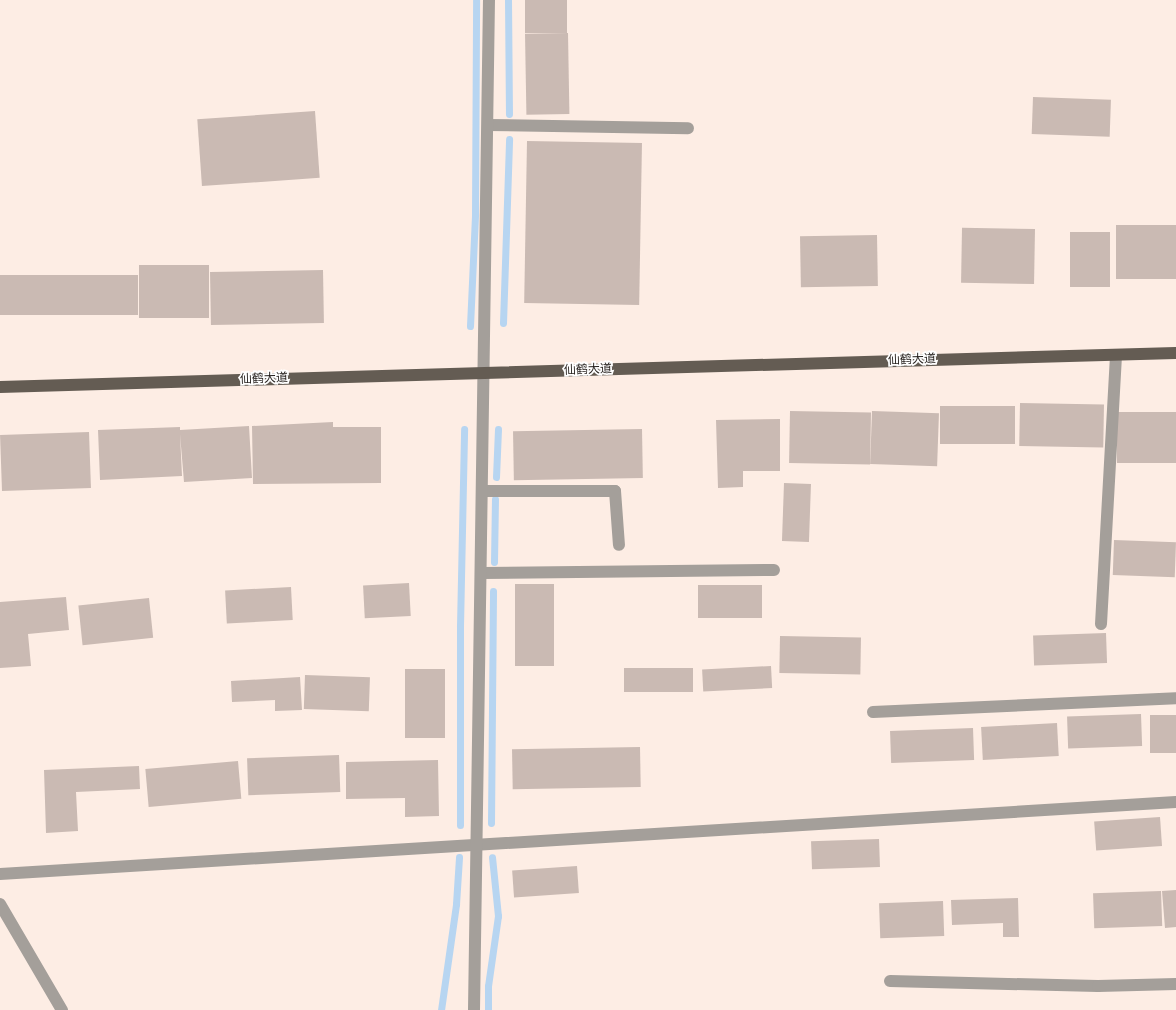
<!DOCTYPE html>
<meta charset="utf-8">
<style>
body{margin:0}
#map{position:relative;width:1176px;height:1010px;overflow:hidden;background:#fdede4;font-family:Signika,"Noto Sans SC",sans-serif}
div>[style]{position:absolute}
.stream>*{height:7px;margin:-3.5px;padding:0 3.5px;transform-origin:3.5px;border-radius:3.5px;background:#b7d5f1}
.building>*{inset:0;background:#cabab3;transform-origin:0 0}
.minor>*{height:12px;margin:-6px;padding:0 6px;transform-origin:6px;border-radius:6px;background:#a49f9a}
.major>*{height:12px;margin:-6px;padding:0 6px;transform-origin:6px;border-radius:6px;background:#645c53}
span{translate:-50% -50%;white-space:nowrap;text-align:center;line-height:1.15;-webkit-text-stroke:3.5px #fff;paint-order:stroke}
.street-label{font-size:12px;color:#201b18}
</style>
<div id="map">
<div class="stream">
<i style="left:508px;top:0;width:114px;rotate:89.5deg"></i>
<i style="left:503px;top:323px;width:184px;rotate:-88.1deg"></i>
<i style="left:470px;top:326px;width:112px;rotate:-87.4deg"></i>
<i style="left:475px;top:214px;width:214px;rotate:-89.7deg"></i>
<i style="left:496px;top:477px;width:48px;rotate:-87.6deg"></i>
<i style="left:494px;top:562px;width:63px;rotate:-89.1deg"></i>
<i style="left:491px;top:823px;width:232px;rotate:-89.5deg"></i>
<i style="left:460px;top:825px;width:199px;rotate:-90deg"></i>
<i style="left:460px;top:626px;width:197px;rotate:-88.8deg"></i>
<i style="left:441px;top:1010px;width:107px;rotate:-81.9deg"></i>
<i style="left:456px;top:904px;width:47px;rotate:-86.3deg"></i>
<i style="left:488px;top:1010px;width:24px;rotate:-90deg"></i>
<i style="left:488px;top:986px;width:71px;rotate:-81.9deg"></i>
<i style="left:498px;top:916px;width:59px;rotate:-95.8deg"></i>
</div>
<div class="building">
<i style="left:525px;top:0;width:42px;height:33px"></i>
<i style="left:568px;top:33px;width:81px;height:43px;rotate:89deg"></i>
<i style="left:1033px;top:97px;width:78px;height:37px;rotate:2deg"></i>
<i style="left:315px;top:111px;width:67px;height:118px;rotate:86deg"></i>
<i style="left:527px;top:141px;width:115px;height:162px;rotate:1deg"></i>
<i style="left:1116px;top:225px;width:60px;height:54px"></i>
<i style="left:1035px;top:229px;width:55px;height:73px;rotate:91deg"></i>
<i style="left:1070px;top:232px;width:40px;height:55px"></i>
<i style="left:877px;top:235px;width:51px;height:77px;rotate:89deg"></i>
<i style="left:139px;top:265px;width:70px;height:53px"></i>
<i style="left:323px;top:270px;width:53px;height:113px;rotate:89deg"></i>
<i style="left:0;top:275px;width:138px;height:40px"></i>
<i style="left:1020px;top:403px;width:84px;height:43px;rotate:1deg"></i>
<i style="left:1015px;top:406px;width:38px;height:75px;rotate:90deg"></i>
<i style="left:790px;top:411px;width:81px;height:52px;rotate:1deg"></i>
<i style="left:872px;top:411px;width:67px;height:53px;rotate:2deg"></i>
<i style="left:1117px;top:412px;width:59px;height:51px"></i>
<i style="clip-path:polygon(780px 419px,780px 471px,743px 471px,743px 487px,718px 488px,716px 420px)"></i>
<i style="clip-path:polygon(333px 422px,333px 427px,381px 427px,381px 483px,253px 484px,252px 426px)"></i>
<i style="clip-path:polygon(249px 426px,252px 478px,184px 482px,180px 434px,182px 476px,100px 480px,98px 430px,180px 427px,180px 430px)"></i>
<i style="left:642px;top:429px;width:49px;height:129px;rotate:89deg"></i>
<i style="left:89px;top:432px;width:56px;height:89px;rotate:88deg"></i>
<i style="left:784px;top:483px;width:27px;height:58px;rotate:2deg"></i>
<i style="left:1114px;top:540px;width:62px;height:35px;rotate:2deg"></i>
<i style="left:409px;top:583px;width:33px;height:46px;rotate:87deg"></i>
<i style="left:515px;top:584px;width:39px;height:82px"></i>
<i style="left:698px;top:585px;width:64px;height:33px"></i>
<i style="left:291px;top:587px;width:33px;height:66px;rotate:87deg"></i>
<i style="clip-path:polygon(66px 597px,69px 630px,28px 634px,31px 666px,0 668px,0 602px)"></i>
<i style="left:149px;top:598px;width:40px;height:71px;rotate:84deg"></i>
<i style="left:1106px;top:633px;width:30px;height:73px;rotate:88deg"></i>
<i style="left:780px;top:636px;width:81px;height:37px;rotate:1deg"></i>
<i style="left:771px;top:666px;width:22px;height:69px;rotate:87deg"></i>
<i style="left:693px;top:668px;width:24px;height:69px;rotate:90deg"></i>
<i style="left:405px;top:669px;width:40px;height:69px"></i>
<i style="left:305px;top:675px;width:65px;height:34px;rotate:2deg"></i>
<i style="clip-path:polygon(300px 677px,302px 710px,275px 711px,275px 700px,232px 702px,231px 681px)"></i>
<i style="left:1141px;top:714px;width:32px;height:74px;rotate:88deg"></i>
<i style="left:1150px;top:715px;width:26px;height:38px"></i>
<i style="left:1057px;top:723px;width:33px;height:76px;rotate:87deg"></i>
<i style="left:973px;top:728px;width:32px;height:83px;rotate:88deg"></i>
<i style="left:640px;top:747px;width:40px;height:128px;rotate:89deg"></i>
<i style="left:339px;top:755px;width:37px;height:92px;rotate:88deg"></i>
<i style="clip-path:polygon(438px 760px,439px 816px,405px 817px,405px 798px,346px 799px,346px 762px)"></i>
<i style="left:238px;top:761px;width:38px;height:93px;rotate:85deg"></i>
<i style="clip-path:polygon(139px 766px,140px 789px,76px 792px,78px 831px,46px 833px,44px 770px)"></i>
<i style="left:1160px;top:817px;width:29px;height:66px;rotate:86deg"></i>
<i style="left:879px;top:839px;width:28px;height:68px;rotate:88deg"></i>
<i style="left:577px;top:866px;width:27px;height:65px;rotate:86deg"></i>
<i style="clip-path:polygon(1176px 890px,1176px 927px,1165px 928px,1162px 891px)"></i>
<i style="left:1161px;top:891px;width:35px;height:68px;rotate:88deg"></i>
<i style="clip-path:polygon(1018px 898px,1019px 937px,1003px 937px,1003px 923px,952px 925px,951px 900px)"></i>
<i style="left:943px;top:901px;width:35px;height:64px;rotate:88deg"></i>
</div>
<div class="minor">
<i style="left:488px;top:125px;width:200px;rotate:0.9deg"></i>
<i style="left:483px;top:491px;width:132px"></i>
<i style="left:615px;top:491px;width:54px;rotate:85.8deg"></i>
<i style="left:482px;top:573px;width:292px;rotate:-0.6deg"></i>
<i style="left:1101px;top:624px;width:269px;rotate:-86.8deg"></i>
<i style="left:873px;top:712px;width:303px;rotate:-2.6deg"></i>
<i style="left:0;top:874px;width:1178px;rotate:-3.5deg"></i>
<i style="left:0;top:904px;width:123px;rotate:59.7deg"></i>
<i style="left:890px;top:981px;width:208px;rotate:1.4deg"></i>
<i style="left:1098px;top:986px;width:78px;rotate:-1.5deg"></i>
<i style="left:474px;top:1010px;width:1010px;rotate:-89.15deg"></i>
</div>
<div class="major">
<i style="left:0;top:387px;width:1176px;rotate:-1.66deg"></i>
</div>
<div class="street-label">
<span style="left:912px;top:360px;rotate:-2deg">仙鹤大道</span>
<span style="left:588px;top:370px;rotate:-2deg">仙鹤大道</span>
<span style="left:264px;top:379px;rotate:-2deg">仙鹤大道</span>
</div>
</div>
